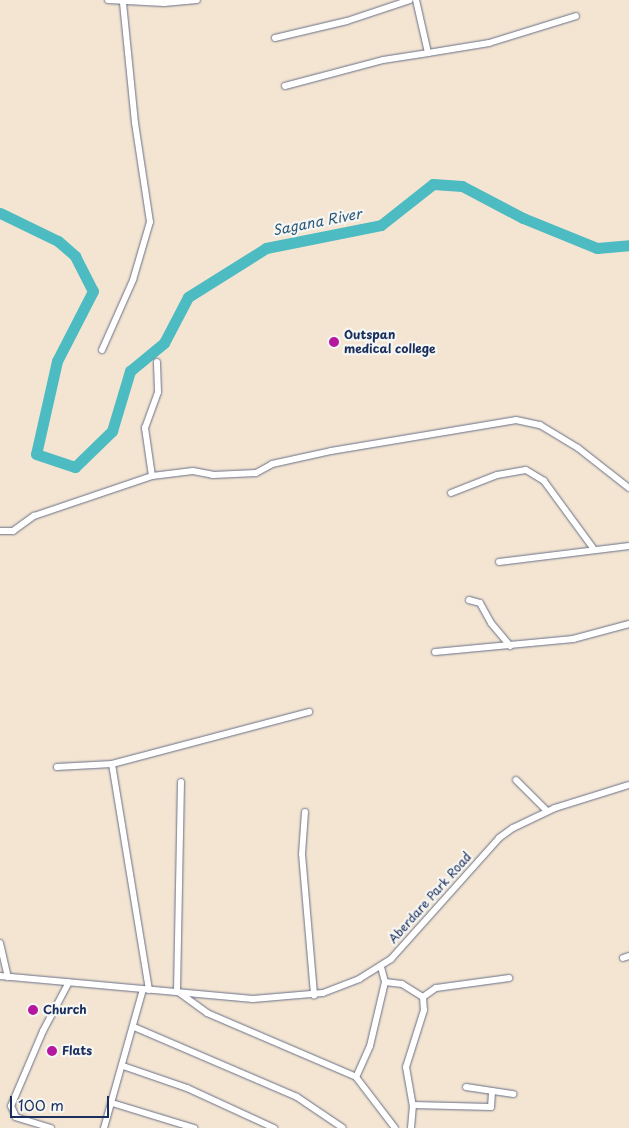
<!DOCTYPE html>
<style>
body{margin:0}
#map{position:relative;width:629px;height:1128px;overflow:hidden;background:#f4e5d2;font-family:"Playpen Sans",sans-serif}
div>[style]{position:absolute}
.river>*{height:11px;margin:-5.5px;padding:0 5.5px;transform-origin:5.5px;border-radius:5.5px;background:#4cbbc2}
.roads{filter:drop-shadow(0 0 1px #676f87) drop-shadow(0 0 1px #676f87)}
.minor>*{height:6px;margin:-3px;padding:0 3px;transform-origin:3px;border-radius:3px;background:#fff}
.dots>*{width:14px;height:14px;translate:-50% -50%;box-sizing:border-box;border:2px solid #f6f6f2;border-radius:50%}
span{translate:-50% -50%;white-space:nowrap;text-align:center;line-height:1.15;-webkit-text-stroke:4.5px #f6f6f2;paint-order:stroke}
.poi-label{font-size:12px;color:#1b2f5e;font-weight:700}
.left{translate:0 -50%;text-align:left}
.street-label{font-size:12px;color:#1b2f5e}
.water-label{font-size:14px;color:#2a597c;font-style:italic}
.scale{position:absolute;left:10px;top:1096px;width:99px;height:22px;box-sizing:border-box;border:2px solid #1b2f5e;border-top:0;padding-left:6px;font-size:15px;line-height:18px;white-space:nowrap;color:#1b2f5e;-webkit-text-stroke:4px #f6f6f2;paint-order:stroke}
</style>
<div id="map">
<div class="river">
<i style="left:0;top:213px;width:64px;rotate:25.8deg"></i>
<i style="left:58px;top:241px;width:23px;rotate:41deg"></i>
<i style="left:75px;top:256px;width:39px;rotate:63deg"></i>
<i style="left:93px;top:291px;width:79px;rotate:117.2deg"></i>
<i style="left:57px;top:361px;width:95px;rotate:102.7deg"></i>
<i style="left:36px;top:454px;width:41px;rotate:18.4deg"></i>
<i style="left:75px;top:467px;width:52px;rotate:-44.2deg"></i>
<i style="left:112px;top:431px;width:63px;rotate:-73.3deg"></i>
<i style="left:130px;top:371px;width:44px;rotate:-39.5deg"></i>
<i style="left:164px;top:343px;width:52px;rotate:-62.4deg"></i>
<i style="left:188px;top:297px;width:92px;rotate:-32.1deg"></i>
<i style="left:266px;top:248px;width:117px;rotate:-11.3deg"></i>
<i style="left:381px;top:225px;width:66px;rotate:-38.3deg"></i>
<i style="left:433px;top:184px;width:29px;rotate:4deg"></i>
<i style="left:462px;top:186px;width:69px;rotate:27.7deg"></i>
<i style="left:523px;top:218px;width:80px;rotate:22.1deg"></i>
<i style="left:597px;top:248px;width:32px;rotate:-5deg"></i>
</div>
<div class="roads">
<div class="minor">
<i style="left:108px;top:0;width:56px;rotate:3.1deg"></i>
<i style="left:164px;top:3px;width:33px;rotate:-5deg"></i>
<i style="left:416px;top:0;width:54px;rotate:77.2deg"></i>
<i style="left:428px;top:53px;width:62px;rotate:-9.3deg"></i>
<i style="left:489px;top:43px;width:91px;rotate:-17.2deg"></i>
<i style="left:275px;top:38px;width:74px;rotate:-13.3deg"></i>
<i style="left:347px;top:21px;width:66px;rotate:-18.4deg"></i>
<i style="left:285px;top:86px;width:101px;rotate:-14.9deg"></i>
<i style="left:383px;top:60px;width:46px;rotate:-8.8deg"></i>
<i style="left:102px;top:350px;width:77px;rotate:-66.1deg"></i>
<i style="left:133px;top:280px;width:60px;rotate:-73.7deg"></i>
<i style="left:150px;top:222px;width:100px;rotate:-98.6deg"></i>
<i style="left:135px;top:123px;width:122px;rotate:-95.7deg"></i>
<i style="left:152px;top:476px;width:49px;rotate:-98.3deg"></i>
<i style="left:145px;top:428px;width:38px;rotate:-70deg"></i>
<i style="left:158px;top:392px;width:30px;rotate:-92deg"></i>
<i style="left:451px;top:493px;width:49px;rotate:-21.4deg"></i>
<i style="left:497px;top:475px;width:29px;rotate:-10deg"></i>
<i style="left:526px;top:470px;width:21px;rotate:31deg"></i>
<i style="left:544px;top:481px;width:83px;rotate:53.8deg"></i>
<i style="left:0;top:531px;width:13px"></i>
<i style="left:13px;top:531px;width:26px;rotate:-36deg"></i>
<i style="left:34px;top:516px;width:125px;rotate:-18.7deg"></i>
<i style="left:152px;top:476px;width:41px;rotate:-7deg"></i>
<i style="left:193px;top:471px;width:20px;rotate:11deg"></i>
<i style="left:213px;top:475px;width:43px;rotate:-2.7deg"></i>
<i style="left:256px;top:473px;width:18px;rotate:-29deg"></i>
<i style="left:272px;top:464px;width:60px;rotate:-12.4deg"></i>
<i style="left:331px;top:451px;width:188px;rotate:-9.5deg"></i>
<i style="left:516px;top:420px;width:25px;rotate:12deg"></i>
<i style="left:540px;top:425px;width:44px;rotate:31.2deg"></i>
<i style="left:578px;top:448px;width:65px;rotate:38.1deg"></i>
<i style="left:499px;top:562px;width:131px;rotate:-7deg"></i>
<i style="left:469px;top:600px;width:11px;rotate:15deg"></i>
<i style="left:480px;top:603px;width:23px;rotate:61deg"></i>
<i style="left:491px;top:623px;width:30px;rotate:50deg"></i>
<i style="left:435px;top:652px;width:139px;rotate:-5.4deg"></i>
<i style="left:573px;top:639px;width:58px;rotate:-15deg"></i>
<i style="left:112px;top:764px;width:229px;rotate:80.7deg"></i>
<i style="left:57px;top:767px;width:55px;rotate:-3.1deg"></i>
<i style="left:112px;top:764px;width:204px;rotate:-14.8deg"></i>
<i style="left:516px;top:780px;width:44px;rotate:45deg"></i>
<i style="left:181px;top:782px;width:209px;rotate:91.1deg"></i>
<i style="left:177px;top:991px;width:37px;rotate:36deg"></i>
<i style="left:207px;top:1013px;width:162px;rotate:23.2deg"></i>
<i style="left:305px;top:812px;width:42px;rotate:94.1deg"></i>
<i style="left:302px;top:854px;width:142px;rotate:85.1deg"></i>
<i style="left:0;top:943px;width:35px;rotate:77deg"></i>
<i style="left:623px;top:958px;width:6px;rotate:-18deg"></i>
<i style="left:381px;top:967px;width:16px;rotate:75deg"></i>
<i style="left:385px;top:982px;width:66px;rotate:103.2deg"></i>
<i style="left:370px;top:1046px;width:34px;rotate:114deg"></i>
<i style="left:356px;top:1077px;width:64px;rotate:52.6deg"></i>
<i style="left:0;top:976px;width:254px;rotate:5.2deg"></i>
<i style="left:253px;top:999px;width:70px;rotate:-4.9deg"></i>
<i style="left:323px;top:993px;width:39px;rotate:-21deg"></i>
<i style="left:359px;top:979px;width:38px;rotate:-32deg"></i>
<i style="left:391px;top:959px;width:162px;rotate:-48.2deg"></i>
<i style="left:499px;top:838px;width:17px;rotate:-36deg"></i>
<i style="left:513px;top:828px;width:47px;rotate:-25.5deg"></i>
<i style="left:555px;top:808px;width:77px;rotate:-17.3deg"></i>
<i style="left:385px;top:982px;width:17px;rotate:7deg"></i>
<i style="left:402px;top:984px;width:25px;rotate:32deg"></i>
<i style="left:423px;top:997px;width:13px;rotate:86deg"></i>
<i style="left:424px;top:1010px;width:60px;rotate:107.5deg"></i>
<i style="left:406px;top:1067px;width:39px;rotate:80deg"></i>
<i style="left:413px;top:1105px;width:23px;rotate:95deg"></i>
<i style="left:423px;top:997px;width:16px;rotate:-35deg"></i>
<i style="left:436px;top:988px;width:74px;rotate:-7.8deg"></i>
<i style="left:134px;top:1027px;width:177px;rotate:23.2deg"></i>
<i style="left:297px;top:1097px;width:55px;rotate:34deg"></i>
<i style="left:123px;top:1066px;width:68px;rotate:19deg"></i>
<i style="left:187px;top:1088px;width:96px;rotate:24.7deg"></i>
<i style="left:466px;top:1087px;width:48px;rotate:8.5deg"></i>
<i style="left:112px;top:1103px;width:86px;rotate:17deg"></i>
<i style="left:413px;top:1105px;width:78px;rotate:1.5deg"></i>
<i style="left:491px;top:1107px;width:16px;rotate:-86deg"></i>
<i style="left:51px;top:1128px;width:37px;rotate:-163deg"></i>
<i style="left:16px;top:1117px;width:12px;rotate:-114deg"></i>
<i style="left:11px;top:1106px;width:82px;rotate:-66.9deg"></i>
<i style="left:43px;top:1031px;width:55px;rotate:-62deg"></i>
<i style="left:104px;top:1128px;width:144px;rotate:-74.3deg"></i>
</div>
</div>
<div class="dots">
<i style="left:334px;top:342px;background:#b5179e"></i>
<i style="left:33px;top:1010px;background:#b5179e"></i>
<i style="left:52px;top:1051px;background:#b5179e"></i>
</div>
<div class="poi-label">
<span class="left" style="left:344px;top:342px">Outspan<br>medical college</span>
<span class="left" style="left:43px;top:1010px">Church</span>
<span class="left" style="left:62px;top:1051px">Flats</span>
</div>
<div class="street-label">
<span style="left:430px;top:898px;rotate:-48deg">Aberdare Park Road</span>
</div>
<div class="water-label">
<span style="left:317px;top:222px;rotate:-11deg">Sagana River</span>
</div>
<div class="scale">100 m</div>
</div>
